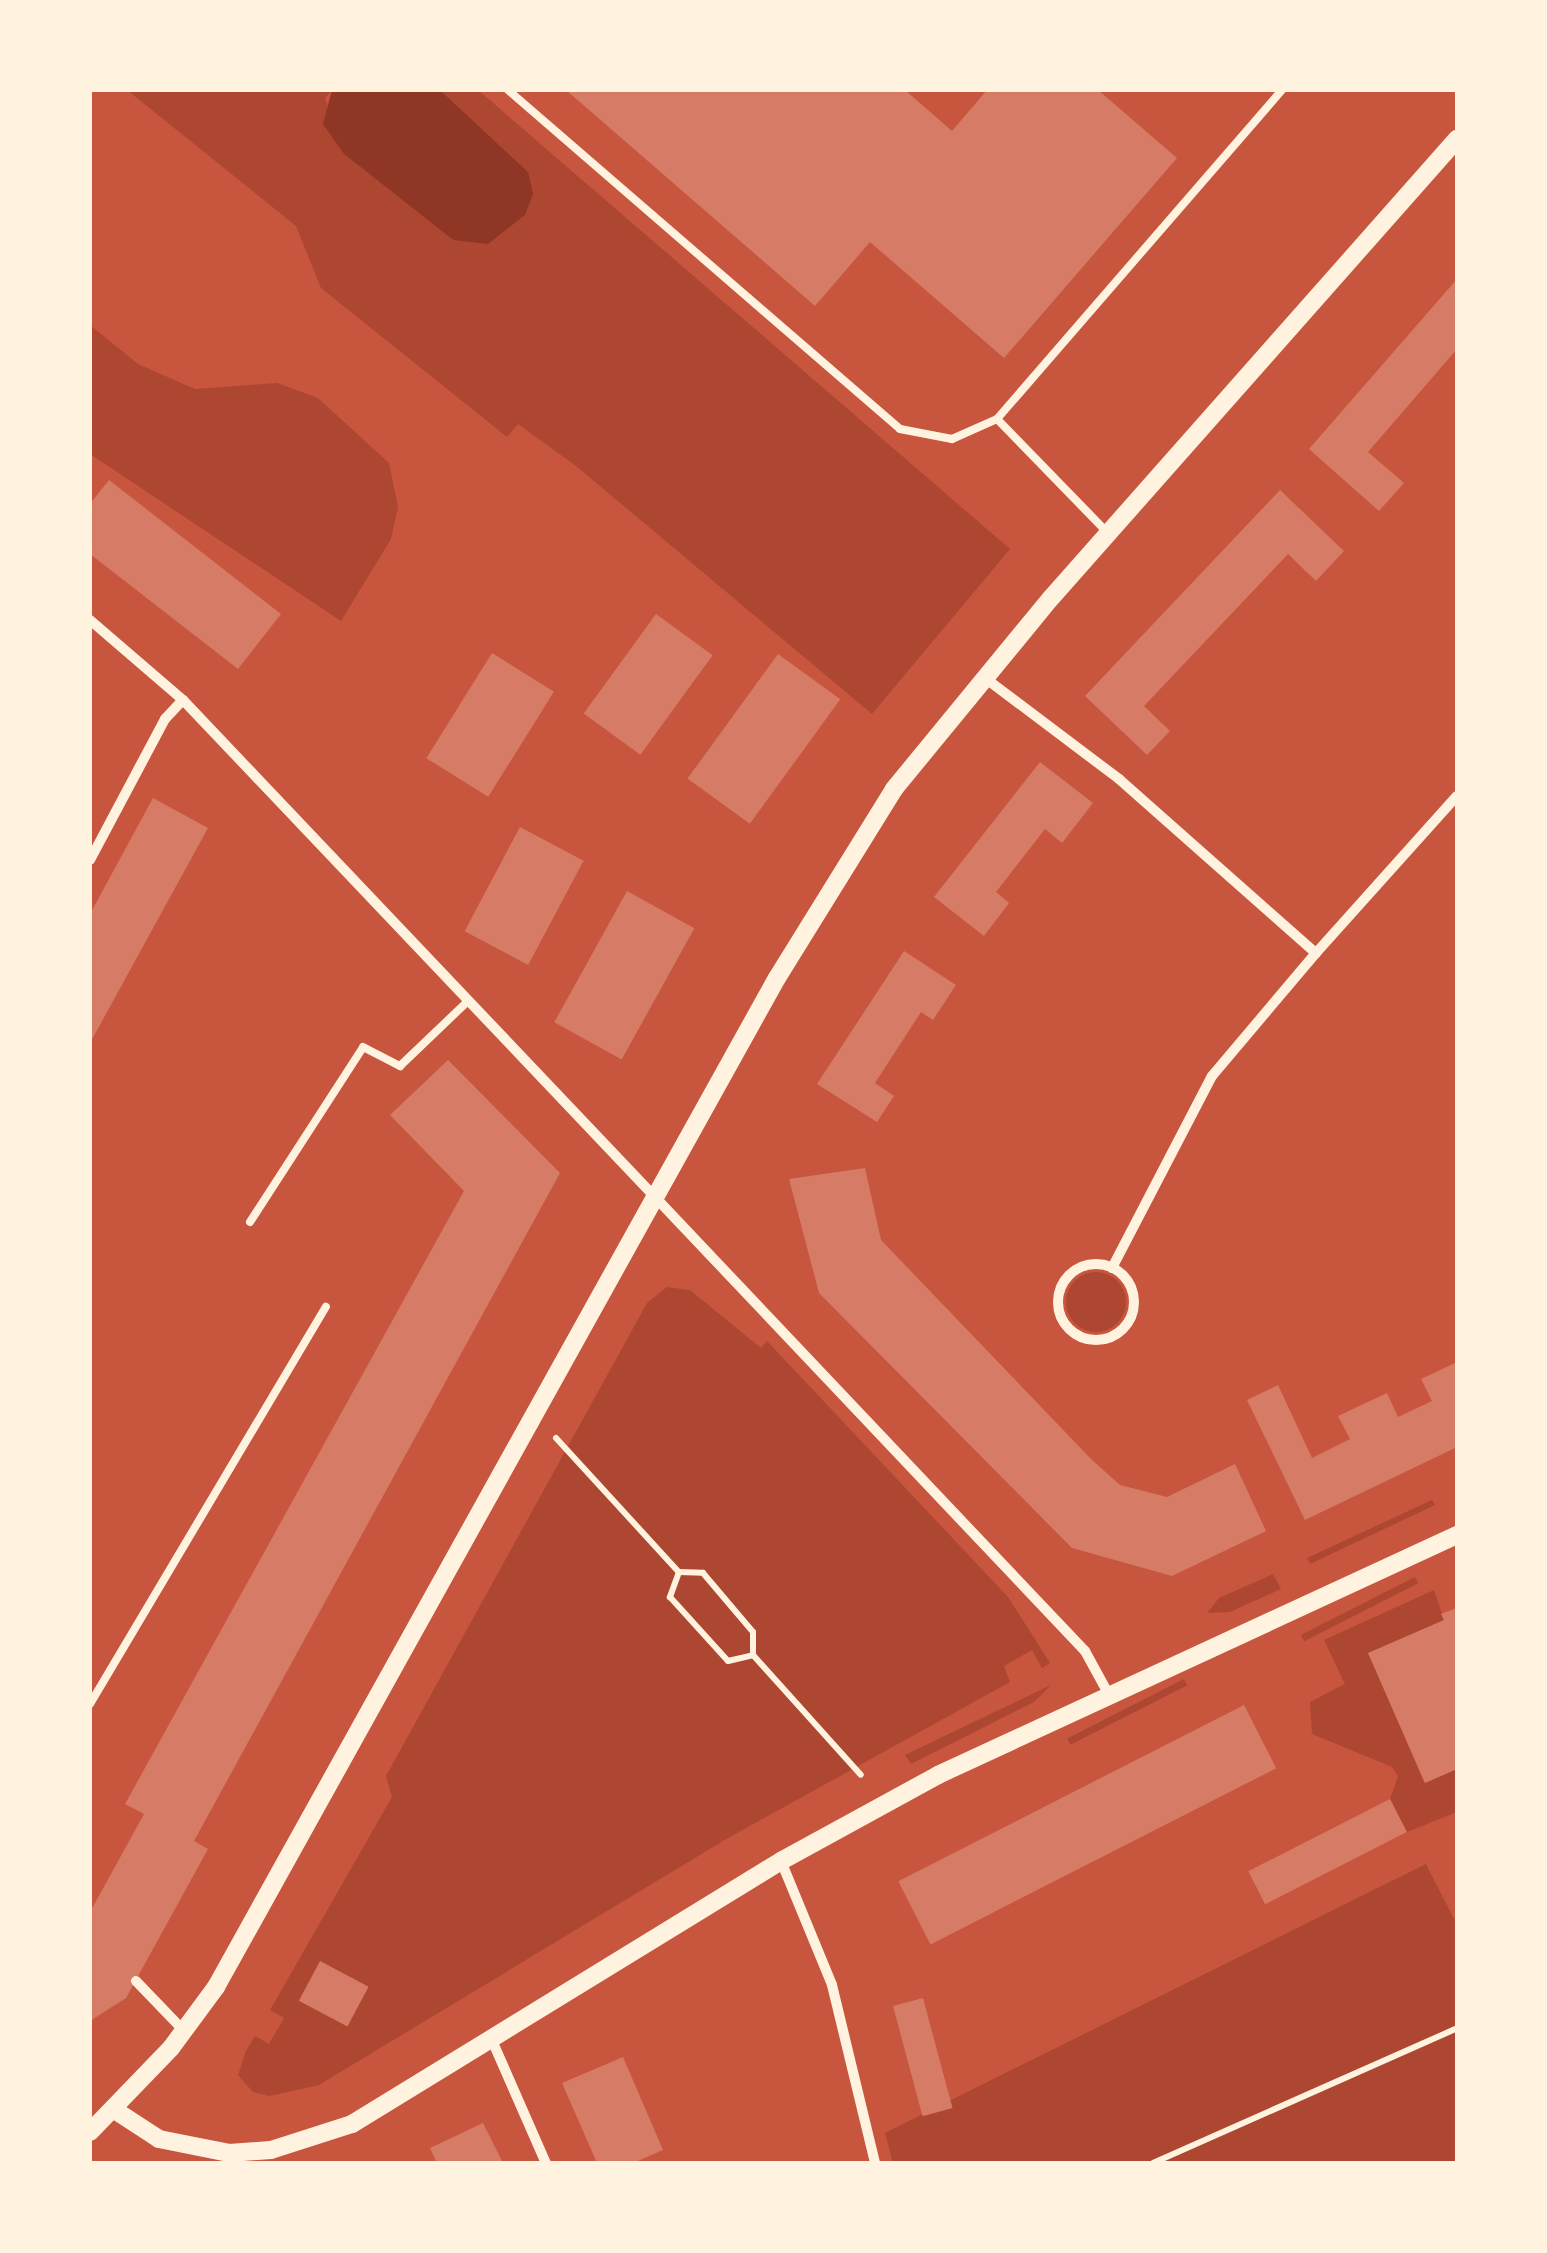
<!DOCTYPE html>
<style>
body{margin:0}
#map{position:relative;width:1547px;height:2253px;overflow:hidden;background:#c8553d;font-family:Karla,sans-serif}
div>[style]{position:absolute}
.green>*{inset:0;background:#ae4732;transform-origin:0 0}
.round{border-radius:50%}
.water>*{inset:0;background:#8f3625}
.building>*{inset:0;background:#d67c66;transform-origin:0 0}
.path>*{height:6px;margin:-3px;padding:0 3px;transform-origin:3px;border-radius:3px;background:#fff3e0}
.service>*{height:8px;margin:-4px;padding:0 4px;transform-origin:4px;border-radius:4px;background:#fff3e0}
.minor>*{height:10px;margin:-5px;padding:0 5px;transform-origin:5px;border-radius:5px;background:#fff3e0}
.minor>.ring{margin:-5px;padding:0;box-sizing:content-box;background:none;border:10px solid #fff3e0;border-radius:50%}
.tertiary>*{height:18px;margin:-9px;padding:0 9px;transform-origin:9px;border-radius:9px;background:#fff3e0}
span{translate:-50% -50%;white-space:nowrap;text-align:center;line-height:1.15;-webkit-text-stroke:10px #fff3e0;paint-order:stroke}
.frame{position:absolute;inset:0;border:92px solid #fff3e0;pointer-events:none}
</style>
<div id="map">
<div class="green">
<i style="clip-path:polygon(127px 90px,332px 90px,325px 98px,344px 154px,453px 240px,528px 172px,440px 90px,478px 90px,1010px 549px,872px 714px,576px 466px,518px 424px,507px 437px,321px 288px,296px 226px)"></i>
<i style="clip-path:polygon(90px 325px,138px 364px,195px 389px,277px 383px,318px 398px,389px 463px,398px 507px,391px 539px,341px 621px,90px 454px)"></i>
<i class="round" style="left:1066px;top:1272px;width:60px;height:60px"></i>
<i style="clip-path:polygon(667px 1287px,690px 1290px,761px 1348px,767px 1341px,1008px 1597px,1050px 1663px,1042px 1668px,1032px 1650px,1004px 1666px,1010px 1682px,728px 1838px,319px 2085px,269px 2096px,253px 2092px,238px 2075px,246px 2051px,255px 2036px,269px 2044px,284px 2018px,270px 2010px,392px 1797px,386px 1776px,647px 1303px)"></i>
<i style="clip-path:polygon(1432px 1500px,1435px 1505px,1310px 1564px,1307px 1558px)"></i>
<i style="clip-path:polygon(1273px 1574px,1281px 1589px,1230px 1612px,1207px 1613px,1219px 1598px)"></i>
<i style="left:1415px;top:1577px;width:7px;height:128px;rotate:63deg"></i>
<i style="clip-path:polygon(1434px 1590px,1444px 1620px,1369px 1654px,1424px 1782px,1457px 1769px,1457px 1812px,1407px 1832px,1390px 1799px,1398px 1776px,1392px 1767px,1312px 1734px,1310px 1702px,1345px 1684px,1324px 1640px)"></i>
<i style="left:1184px;top:1679px;width:7px;height:131px;rotate:63deg"></i>
<i style="clip-path:polygon(1051px 1685px,1034px 1702px,911px 1764px,905px 1755px)"></i>
<i style="clip-path:polygon(1426px 1864px,1457px 1925px,1457px 2163px,893px 2163px,885px 2133px)"></i>
</div>
<div class="water">
<i style="clip-path:polygon(332px 90px,440px 90px,528px 172px,533px 194px,525px 215px,488px 244px,453px 240px,344px 154px,323px 124px)"></i>
</div>
<div class="building">
<i style="clip-path:polygon(566px 90px,905px 90px,952px 131px,987px 90px,1098px 90px,1177px 158px,1004px 358px,870px 242px,815px 306px)"></i>
<i style="clip-path:polygon(1457px 279px,1457px 349px,1368px 452px,1404px 483px,1379px 511px,1309px 449px)"></i>
<i style="clip-path:polygon(109px 480px,281px 614px,238px 669px,90px 554px,90px 504px)"></i>
<i style="clip-path:polygon(1280px 490px,1344px 551px,1316px 581px,1288px 554px,1144px 706px,1170px 731px,1147px 755px,1085px 696px)"></i>
<i style="left:656px;top:614px;width:70px;height:123px;rotate:36deg"></i>
<i style="left:492px;top:653px;width:73px;height:124px;rotate:32deg"></i>
<i style="left:778px;top:654px;width:77px;height:154px;rotate:36deg"></i>
<i style="clip-path:polygon(1040px 762px,1093px 803px,1062px 843px,1045px 829px,996px 892px,1009px 903px,984px 936px,934px 897px)"></i>
<i style="clip-path:polygon(153px 798px,208px 828px,90px 1043px,90px 914px)"></i>
<i style="left:520px;top:827px;width:72px;height:118px;rotate:28deg"></i>
<i style="left:627px;top:891px;width:77px;height:150px;rotate:29deg"></i>
<i style="clip-path:polygon(904px 951px,956px 985px,933px 1020px,921px 1012px,875px 1083px,894px 1096px,877px 1122px,817px 1084px)"></i>
<i style="clip-path:polygon(448px 1060px,560px 1173px,194px 1841px,208px 1849px,126px 1998px,90px 2021px,90px 1912px,144px 1814px,125px 1804px,464px 1191px,390px 1115px)"></i>
<i style="clip-path:polygon(865px 1168px,881px 1240px,1092px 1460px,1120px 1485px,1167px 1497px,1235px 1464px,1266px 1531px,1172px 1576px,1072px 1548px,819px 1293px,789px 1179px)"></i>
<i style="clip-path:polygon(1457px 1362px,1457px 1447px,1305px 1520px,1247px 1400px,1278px 1385px,1312px 1458px,1350px 1439px,1338px 1416px,1387px 1393px,1398px 1417px,1432px 1401px,1421px 1379px)"></i>
<i style="clip-path:polygon(1457px 1608px,1457px 1769px,1425px 1783px,1368px 1653px,1444px 1620px,1441px 1614px)"></i>
<i style="left:1244px;top:1705px;width:71px;height:388px;rotate:63deg"></i>
<i style="left:1390px;top:1799px;width:37px;height:159px;rotate:63deg"></i>
<i style="left:320px;top:1961px;width:55px;height:45px;rotate:28deg"></i>
<i style="left:923px;top:1998px;width:114px;height:31px;rotate:75deg"></i>
<i style="clip-path:polygon(623px 2057px,663px 2150px,633px 2163px,597px 2163px,562px 2083px)"></i>
<i style="clip-path:polygon(483px 2123px,503px 2163px,437px 2163px,430px 2148px)"></i>
</div>
<div class="path">
<i style="left:556px;top:1438px;width:182px;rotate:47.5deg"></i>
<i style="left:679px;top:1572px;width:24px;rotate:2deg"></i>
<i style="left:703px;top:1573px;width:77px;rotate:49.7deg"></i>
<i style="left:753px;top:1632px;width:23px;rotate:90deg"></i>
<i style="left:753px;top:1655px;width:161px;rotate:48deg"></i>
<i style="left:679px;top:1572px;width:27px;rotate:110deg"></i>
<i style="left:670px;top:1597px;width:86px;rotate:47.8deg"></i>
<i style="left:728px;top:1661px;width:26px;rotate:-13deg"></i>
<i style="left:1153px;top:2163px;width:333px;rotate:-23.9deg"></i>
</div>
<div class="service">
<i style="left:508px;top:90px;width:518px;rotate:40.85deg"></i>
<i style="left:900px;top:429px;width:53px;rotate:10.9deg"></i>
<i style="left:952px;top:439px;width:49px;rotate:-24deg"></i>
<i style="left:997px;top:419px;width:435px;rotate:-49.1deg"></i>
<i style="left:997px;top:419px;width:159px;rotate:45.8deg"></i>
<i style="left:250px;top:1222px;width:208px;rotate:-57.1deg"></i>
<i style="left:363px;top:1047px;width:42px;rotate:27.2deg"></i>
<i style="left:400px;top:1066px;width:91px;rotate:-43.7deg"></i>
<i style="left:90px;top:1704px;width:462px;rotate:-59.3deg"></i>
</div>
<div class="minor">
<i style="left:90px;top:620px;width:123px;rotate:40.7deg"></i>
<i style="left:183px;top:700px;width:685px;rotate:46.48deg"></i>
<i style="left:655px;top:1197px;width:625px;rotate:46.56deg"></i>
<i style="left:1085px;top:1651px;width:48px;rotate:61.3deg"></i>
<i style="left:985px;top:678px;width:168px;rotate:37deg"></i>
<i style="left:1119px;top:779px;width:263px;rotate:41.5deg"></i>
<i style="left:1316px;top:953px;width:211px;rotate:-48.1deg"></i>
<i style="left:90px;top:860px;width:160px;rotate:-62deg"></i>
<i style="left:165px;top:719px;width:26px;rotate:-47deg"></i>
<i class="ring" style="left:1058px;top:1264px;width:66px;height:66px"></i>
<i style="left:1112px;top:1268px;width:216px;rotate:-62.5deg"></i>
<i style="left:1212px;top:1076px;width:161px;rotate:-49.8deg"></i>
<i style="left:781px;top:1861px;width:134px;rotate:67.6deg"></i>
<i style="left:832px;top:1985px;width:183px;rotate:76.4deg"></i>
<i style="left:136px;top:1981px;width:71px;rotate:46.1deg"></i>
<i style="left:491px;top:2038px;width:137px;rotate:66.3deg"></i>
</div>
<div class="tertiary">
<i style="left:113px;top:2109px;width:55px;rotate:33.1deg"></i>
<i style="left:159px;top:2139px;width:71px;rotate:11.3deg"></i>
<i style="left:229px;top:2153px;width:42px;rotate:-4.1deg"></i>
<i style="left:271px;top:2150px;width:85px;rotate:-17.8deg"></i>
<i style="left:352px;top:2124px;width:503px;rotate:-31.51deg"></i>
<i style="left:781px;top:1861px;width:179px;rotate:-28.7deg"></i>
<i style="left:938px;top:1775px;width:572px;rotate:-24.82deg"></i>
<i style="left:90px;top:2132px;width:117px;rotate:-46deg"></i>
<i style="left:171px;top:2048px;width:76px;rotate:-53.6deg"></i>
<i style="left:216px;top:1987px;width:1154px;rotate:-60.93deg"></i>
<i style="left:777px;top:978px;width:222px;rotate:-58.2deg"></i>
<i style="left:894px;top:789px;width:247px;rotate:-50.6deg"></i>
<i style="left:1051px;top:598px;width:613px;rotate:-48.51deg"></i>
</div>
<div class="frame"></div>
</div>
